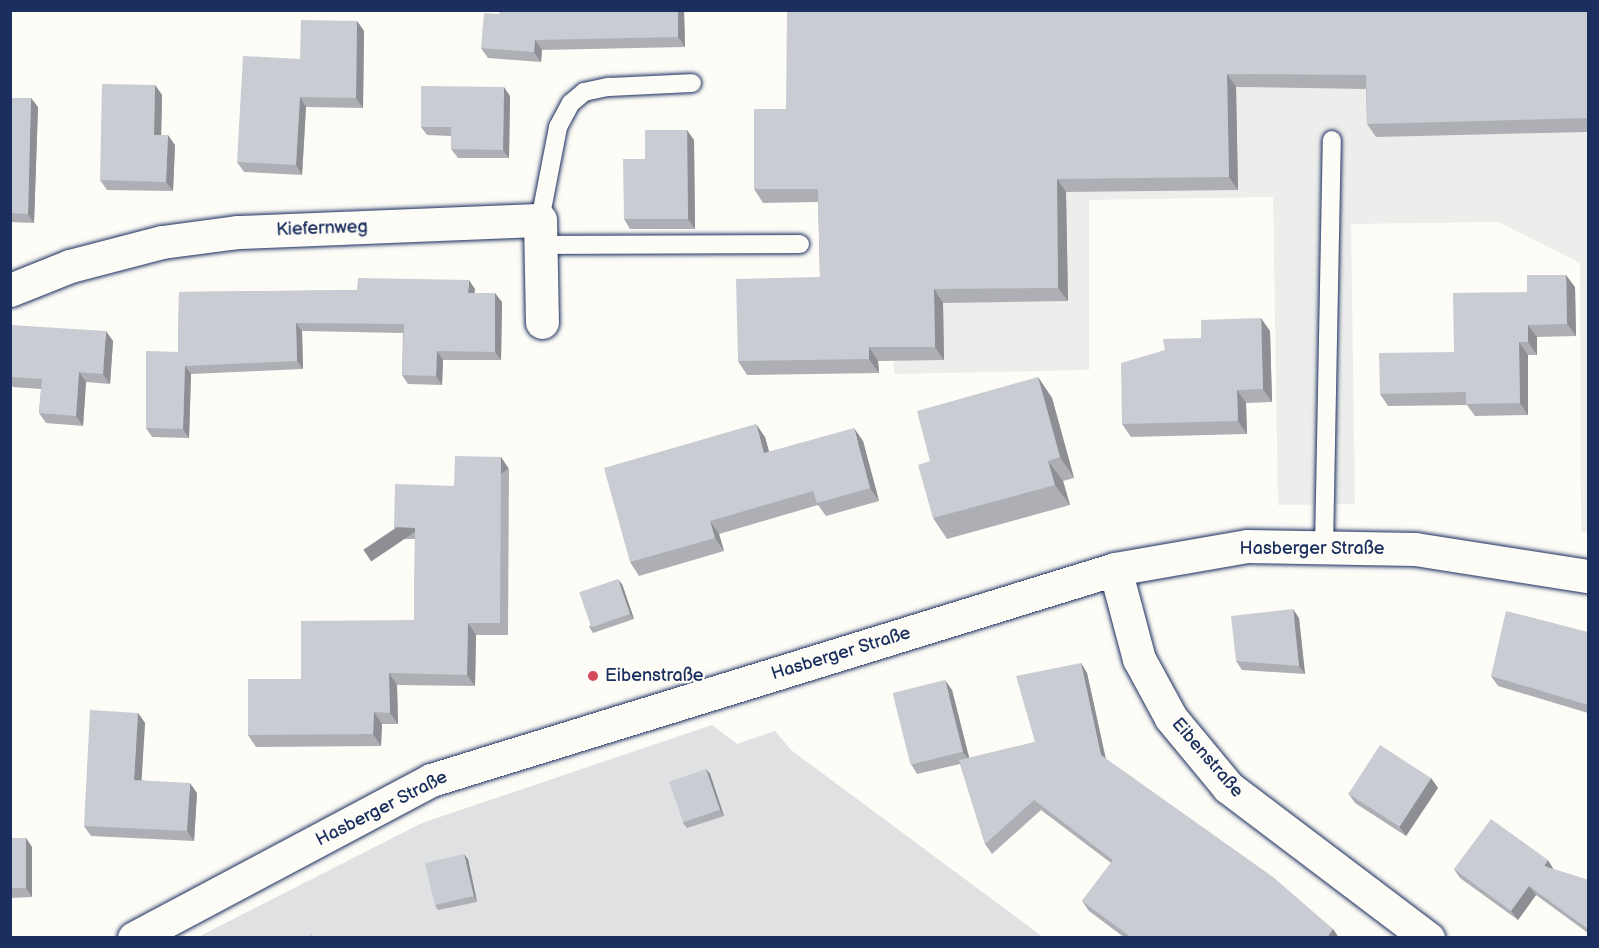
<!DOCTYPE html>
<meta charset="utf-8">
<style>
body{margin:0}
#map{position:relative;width:1599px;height:948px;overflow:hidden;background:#fdfcf7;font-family:"Balsamiq Sans",sans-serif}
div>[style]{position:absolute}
.built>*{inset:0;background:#edeeec}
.green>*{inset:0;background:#e0e1e3}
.roads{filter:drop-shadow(0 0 2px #1b2f5e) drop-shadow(0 0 2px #1b2f5e)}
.service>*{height:18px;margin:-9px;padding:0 9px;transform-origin:9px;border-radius:9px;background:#fdfcf7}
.minor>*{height:33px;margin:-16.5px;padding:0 16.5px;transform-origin:16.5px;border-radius:16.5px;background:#fdfcf7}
.wall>*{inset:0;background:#adafb5}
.shaded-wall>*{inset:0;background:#8d8f94;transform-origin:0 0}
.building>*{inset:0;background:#c9ccd3;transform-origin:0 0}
.dots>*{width:16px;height:16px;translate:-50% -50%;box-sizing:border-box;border:3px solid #fdfcf7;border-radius:50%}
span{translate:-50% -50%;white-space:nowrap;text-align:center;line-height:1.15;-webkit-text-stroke:4.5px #fdfcf7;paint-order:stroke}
.street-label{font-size:18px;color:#1b2f5e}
.poi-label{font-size:18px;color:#1b2f5e}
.left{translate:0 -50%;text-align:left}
.frame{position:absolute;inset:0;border:12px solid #1b2f5e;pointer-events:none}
</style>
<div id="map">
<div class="built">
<i style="clip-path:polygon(885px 11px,1588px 11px,1588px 533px,1581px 531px,1580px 263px,1498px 222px,1351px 224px,1355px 504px,1278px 505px,1273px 197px,1089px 200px,1089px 370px,894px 374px)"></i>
</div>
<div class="green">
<i style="clip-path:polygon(712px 725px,737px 744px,775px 731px,791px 750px,1043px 937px,196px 938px,422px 823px)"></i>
</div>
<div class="roads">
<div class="service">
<i style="left:540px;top:220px;width:95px;rotate:-79deg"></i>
<i style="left:558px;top:127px;width:27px;rotate:-62deg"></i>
<i style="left:571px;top:103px;width:17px;rotate:-40deg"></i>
<i style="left:584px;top:92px;width:25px;rotate:-12deg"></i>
<i style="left:608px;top:87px;width:84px;rotate:-2.7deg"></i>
<i style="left:540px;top:245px;width:260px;rotate:-0.2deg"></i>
<i style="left:1324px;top:547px;width:407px;rotate:-88.9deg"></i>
</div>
<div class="minor">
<i style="left:10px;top:290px;width:65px;rotate:-21.8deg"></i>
<i style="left:70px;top:266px;width:95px;rotate:-14.6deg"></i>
<i style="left:162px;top:242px;width:77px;rotate:-7.5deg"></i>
<i style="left:238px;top:232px;width:302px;rotate:-2.3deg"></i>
<i style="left:540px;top:220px;width:102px;rotate:88.9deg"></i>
<i style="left:1115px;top:569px;width:93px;rotate:75.1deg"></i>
<i style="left:1139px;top:659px;width:67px;rotate:61.5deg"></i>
<i style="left:1171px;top:718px;width:89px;rotate:50.4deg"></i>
<i style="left:1228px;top:787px;width:251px;rotate:37.1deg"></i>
<i style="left:134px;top:938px;width:336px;rotate:-28deg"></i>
<i style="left:431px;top:780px;width:716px;rotate:-17.14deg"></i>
<i style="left:1115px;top:569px;width:134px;rotate:-9.9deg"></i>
<i style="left:1247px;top:546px;width:168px;rotate:1deg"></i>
<i style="left:1415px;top:549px;width:175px;rotate:8.9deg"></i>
</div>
</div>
<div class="wall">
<i style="clip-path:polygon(684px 10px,685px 47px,542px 50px,541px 62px,488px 58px,481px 48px,499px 14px)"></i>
<i style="clip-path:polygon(1588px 10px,1588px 132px,1376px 137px,1367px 124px,1366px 89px,1236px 87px,1238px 190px,1066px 192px,1068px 301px,943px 303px,944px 360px,878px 361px,879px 373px,747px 375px,738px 361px,820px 277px,818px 202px,763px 203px,754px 189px,786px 109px)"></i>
<i style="clip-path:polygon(357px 21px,364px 31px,363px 108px,306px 107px,302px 175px,244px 172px,237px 162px,300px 59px)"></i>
<i style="clip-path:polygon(155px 85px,162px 95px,161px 135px,175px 145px,173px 191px,107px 190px,100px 180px)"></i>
<i style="clip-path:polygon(510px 96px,509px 158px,458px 158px,451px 149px,451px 136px,427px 135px,421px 127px)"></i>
<i style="clip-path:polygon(10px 98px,38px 107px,34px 223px,10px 222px)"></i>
<i style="clip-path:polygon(694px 140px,695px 229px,630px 229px,624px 219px,645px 159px)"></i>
<i style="clip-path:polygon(1575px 287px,1576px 336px,1537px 337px,1537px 355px,1528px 355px,1528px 415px,1475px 416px,1467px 405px,1388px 406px,1380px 394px,1454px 352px)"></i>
<i style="clip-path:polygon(475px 289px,474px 293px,502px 302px,501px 360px,443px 360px,442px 385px,408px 384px,402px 375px,403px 333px,302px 331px,303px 369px,191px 374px,189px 438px,152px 437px,146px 428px,178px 352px,179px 292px)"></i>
<i style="clip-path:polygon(10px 325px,113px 341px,110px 384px,86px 382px,83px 426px,46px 423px,39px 413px,41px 389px,13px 387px,10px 383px)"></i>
<i style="clip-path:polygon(1270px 331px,1272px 402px,1246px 403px,1247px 434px,1131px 437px,1122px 424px,1165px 350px,1201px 338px)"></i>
<i style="clip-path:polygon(1038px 377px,1052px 398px,1074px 478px,1063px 481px,1070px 505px,947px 539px,933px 518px,930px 461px)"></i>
<i style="clip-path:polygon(765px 437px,769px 452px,863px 441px,879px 501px,826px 516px,818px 505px,719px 534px,724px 551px,639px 576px,630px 562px)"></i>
<i style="clip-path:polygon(509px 469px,508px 635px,476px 635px,475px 686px,397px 685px,398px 724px,382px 724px,381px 746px,256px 747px,248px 735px,301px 679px,414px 620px,415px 539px,402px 539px,394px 527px,454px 486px)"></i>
<i style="clip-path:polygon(622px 584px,634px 619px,593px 633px,589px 627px)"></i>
<i style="clip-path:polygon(1299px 618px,1305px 674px,1242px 670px,1236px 661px)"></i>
<i style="clip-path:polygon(1588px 632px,1588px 713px,1498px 686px,1491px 676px)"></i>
<i style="clip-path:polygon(1081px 663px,1087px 673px,1106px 759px,1333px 929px,1339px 938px,1125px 938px,1089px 911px,1082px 901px,1111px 863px,1041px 810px,992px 854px,985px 844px,960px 764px,917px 774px,911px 764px,952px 690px,969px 758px,1035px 742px)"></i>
<i style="clip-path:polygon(138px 713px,145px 723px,141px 780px,197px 793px,194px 841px,91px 836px,84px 826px)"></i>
<i style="clip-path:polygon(706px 769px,710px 774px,724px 816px,687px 828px,683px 823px)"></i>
<i style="clip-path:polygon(1431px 778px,1438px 788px,1406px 836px,1355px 803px,1348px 793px)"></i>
<i style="clip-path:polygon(10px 838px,26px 838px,32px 847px,32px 897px,10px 898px)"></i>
<i style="clip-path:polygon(468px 859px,477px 902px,438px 910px,435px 905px)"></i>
<i style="clip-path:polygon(1454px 869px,1553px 869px,1588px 880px,1588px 933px,1536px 895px,1518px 920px,1460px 878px)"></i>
</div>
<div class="shaded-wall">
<i style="clip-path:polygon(678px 10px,684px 10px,685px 47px,678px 37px)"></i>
<i style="clip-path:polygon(357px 21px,364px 31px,363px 108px,356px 98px)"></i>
<i style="clip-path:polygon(535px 40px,542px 50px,541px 62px,534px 52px)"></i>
<i style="clip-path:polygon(1227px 74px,1236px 87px,1238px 190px,1229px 177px)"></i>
<i style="clip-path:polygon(155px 85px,162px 95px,161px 145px,154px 135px)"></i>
<i style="clip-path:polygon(504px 87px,510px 96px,509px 158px,503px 150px)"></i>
<i style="clip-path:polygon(300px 97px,306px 107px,302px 175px,296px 165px)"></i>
<i style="clip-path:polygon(31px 98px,38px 107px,34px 223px,28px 214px)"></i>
<i style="clip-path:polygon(687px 130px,694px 140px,695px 229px,688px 219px)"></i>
<i style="clip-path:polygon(168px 135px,175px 145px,173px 191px,166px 182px)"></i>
<i style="clip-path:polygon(1057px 179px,1066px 192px,1068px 301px,1058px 288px)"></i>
<i style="clip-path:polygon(1566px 275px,1575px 287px,1576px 336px,1567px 324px)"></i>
<i style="clip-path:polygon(469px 280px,475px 289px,474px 301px,468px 293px)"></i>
<i style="clip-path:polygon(934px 289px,943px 303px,944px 360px,935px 347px)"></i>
<i style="clip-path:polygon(495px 293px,502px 302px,501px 360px,495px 352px)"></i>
<i style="clip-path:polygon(1261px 318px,1270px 331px,1272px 402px,1263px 389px)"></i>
<i style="clip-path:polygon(296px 323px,302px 331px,303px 369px,297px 361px)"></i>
<i style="clip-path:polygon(1528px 325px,1537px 337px,1537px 355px,1528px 342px)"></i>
<i style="clip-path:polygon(106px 331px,113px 341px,110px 384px,103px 374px)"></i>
<i style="clip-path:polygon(1519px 342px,1528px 355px,1528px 415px,1520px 403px)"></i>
<i style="clip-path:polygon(869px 347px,878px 361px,879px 373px,869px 359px)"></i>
<i style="clip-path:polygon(437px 351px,443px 360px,442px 385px,436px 376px)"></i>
<i style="clip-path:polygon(185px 366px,191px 374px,189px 438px,183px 429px)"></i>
<i style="clip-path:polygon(79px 372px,86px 382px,83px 426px,76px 416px)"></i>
<i style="clip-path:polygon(1038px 377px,1052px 398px,1074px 478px,1060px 457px)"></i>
<i style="clip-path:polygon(1237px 390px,1246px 403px,1247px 434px,1238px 421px)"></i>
<i style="clip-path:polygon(756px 424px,765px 437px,773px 466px,764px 453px)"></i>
<i style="clip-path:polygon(854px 428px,863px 441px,879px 501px,870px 488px)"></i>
<i style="left:501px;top:457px;width:14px;height:166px;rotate:56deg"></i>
<i style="clip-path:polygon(1048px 461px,1063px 481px,1070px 505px,1055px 485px)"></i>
<i style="clip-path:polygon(710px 521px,719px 534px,724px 551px,715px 538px)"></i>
<i style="clip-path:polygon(618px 579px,622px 584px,634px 619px,630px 614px)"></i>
<i style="clip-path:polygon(1293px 609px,1299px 618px,1305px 674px,1299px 666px)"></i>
<i style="clip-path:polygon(468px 623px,476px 635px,475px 686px,467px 675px)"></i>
<i style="clip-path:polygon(1081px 663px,1087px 673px,1107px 765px,1101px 755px)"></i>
<i style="clip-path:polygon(389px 673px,397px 685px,398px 724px,390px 713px)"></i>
<i style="clip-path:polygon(945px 680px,952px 690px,970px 761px,963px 752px)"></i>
<i style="clip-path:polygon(374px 712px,382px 724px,381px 746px,373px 734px)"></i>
<i style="clip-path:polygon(138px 713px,145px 723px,141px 790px,134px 780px)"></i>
<i style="clip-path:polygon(706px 769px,710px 774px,724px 816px,720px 810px)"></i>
<i style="clip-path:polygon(1431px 778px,1438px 788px,1406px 836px,1399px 826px)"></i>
<i style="clip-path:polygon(190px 783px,197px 793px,194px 841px,187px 831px)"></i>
<i style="clip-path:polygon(26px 838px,32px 847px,32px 897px,26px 888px)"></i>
<i style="clip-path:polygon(464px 854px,468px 859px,477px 902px,474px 896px)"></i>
<i style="clip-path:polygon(1548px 860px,1554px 870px,1544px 866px)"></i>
<i style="clip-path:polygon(1529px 886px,1536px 895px,1518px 920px,1511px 911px)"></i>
<i style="clip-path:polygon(1333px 929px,1339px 938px,1327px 938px)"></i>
</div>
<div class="building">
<i style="clip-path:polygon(500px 10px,678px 10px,678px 37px,535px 40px,534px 52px,481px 48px,484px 13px,499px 14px)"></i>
<i style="clip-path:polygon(787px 10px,1588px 10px,1588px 118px,1367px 124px,1366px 75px,1227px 74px,1229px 177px,1057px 179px,1058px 288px,934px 289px,935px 347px,869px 347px,869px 359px,738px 361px,736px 279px,820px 277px,818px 189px,754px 189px,754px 109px,786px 109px)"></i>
<i style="clip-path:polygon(301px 20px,357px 21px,356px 98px,300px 97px,296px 165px,237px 162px,243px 56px,300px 59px)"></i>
<i style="clip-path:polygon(102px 84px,155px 85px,154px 135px,168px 135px,166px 182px,100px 180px)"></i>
<i style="clip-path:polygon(421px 86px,504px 87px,503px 150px,451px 149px,451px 127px,421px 127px)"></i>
<i style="clip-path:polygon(10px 98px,31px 98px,28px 214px,10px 213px)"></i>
<i style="clip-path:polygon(645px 130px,687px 130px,688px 219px,624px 219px,623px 159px,645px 159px)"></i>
<i style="clip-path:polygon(1527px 275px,1566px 275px,1567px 324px,1528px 325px,1528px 342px,1519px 342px,1520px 403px,1466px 404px,1466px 392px,1380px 394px,1379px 353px,1454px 352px,1453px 293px,1527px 292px)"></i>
<i style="clip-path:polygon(358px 278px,469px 280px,468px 293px,495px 293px,495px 352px,437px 351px,436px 376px,402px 375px,404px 324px,296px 323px,297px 361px,185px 366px,183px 429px,146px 428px,146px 351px,178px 352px,179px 292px,357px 290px)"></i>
<i style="clip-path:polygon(1261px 318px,1263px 389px,1237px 390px,1238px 421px,1122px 424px,1121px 363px,1165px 350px,1163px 339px,1201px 338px,1201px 320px)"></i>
<i style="clip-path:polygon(10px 325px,106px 331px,103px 374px,79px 372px,76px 416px,39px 413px,42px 379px,10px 377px)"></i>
<i style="clip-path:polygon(1038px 377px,1060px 457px,1048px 461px,1055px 485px,933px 518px,918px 465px,930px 461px,917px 411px)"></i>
<i style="clip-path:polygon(756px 424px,764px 453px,854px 428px,870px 488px,817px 503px,813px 491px,710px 521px,715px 538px,630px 562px,604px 468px)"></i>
<i style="clip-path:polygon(455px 456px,501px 457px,500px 623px,468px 623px,467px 675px,389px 673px,390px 713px,374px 712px,373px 734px,248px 735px,248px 679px,301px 679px,301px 621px,414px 620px,415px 528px,394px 527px,395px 484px,454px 486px)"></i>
<i style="left:618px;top:579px;width:37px;height:41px;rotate:71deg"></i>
<i style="clip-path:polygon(1293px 609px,1299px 666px,1236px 661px,1231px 616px)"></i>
<i style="clip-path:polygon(1506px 611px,1588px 632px,1588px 705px,1491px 676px)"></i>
<i style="clip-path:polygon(1081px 663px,1101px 755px,1273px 877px,1333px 929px,1327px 938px,1132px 938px,1082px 901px,1113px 860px,1034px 800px,985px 844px,959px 760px,1035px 742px,1016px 676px)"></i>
<i style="left:945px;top:680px;width:74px;height:54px;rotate:76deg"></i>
<i style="clip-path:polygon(90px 710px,138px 713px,134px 780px,190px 783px,187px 831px,84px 826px)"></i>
<i style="left:1380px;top:745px;width:61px;height:58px;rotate:33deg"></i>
<i style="left:706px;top:769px;width:43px;height:39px;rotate:71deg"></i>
<i style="clip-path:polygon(1491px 819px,1548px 860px,1544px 866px,1588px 880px,1588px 929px,1529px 886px,1511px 911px,1454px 869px)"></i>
<i style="left:10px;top:838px;width:16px;height:50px"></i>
<i style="left:464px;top:854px;width:43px;height:40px;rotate:77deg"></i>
<i style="clip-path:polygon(312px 934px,314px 938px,306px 938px)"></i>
</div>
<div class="dots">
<i style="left:593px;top:676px;background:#d1495b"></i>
</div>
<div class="street-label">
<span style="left:322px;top:229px;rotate:-2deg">Kiefernweg</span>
<span style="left:1312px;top:549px">Hasberger Straße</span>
<span style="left:841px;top:654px;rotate:-17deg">Hasberger Straße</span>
<span style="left:1207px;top:758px;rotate:49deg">Eibenstraße</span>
<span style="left:382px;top:809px;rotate:-27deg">Hasberger Straße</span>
</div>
<div class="poi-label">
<span class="left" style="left:605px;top:676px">Eibenstraße</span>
</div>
<div class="frame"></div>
</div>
